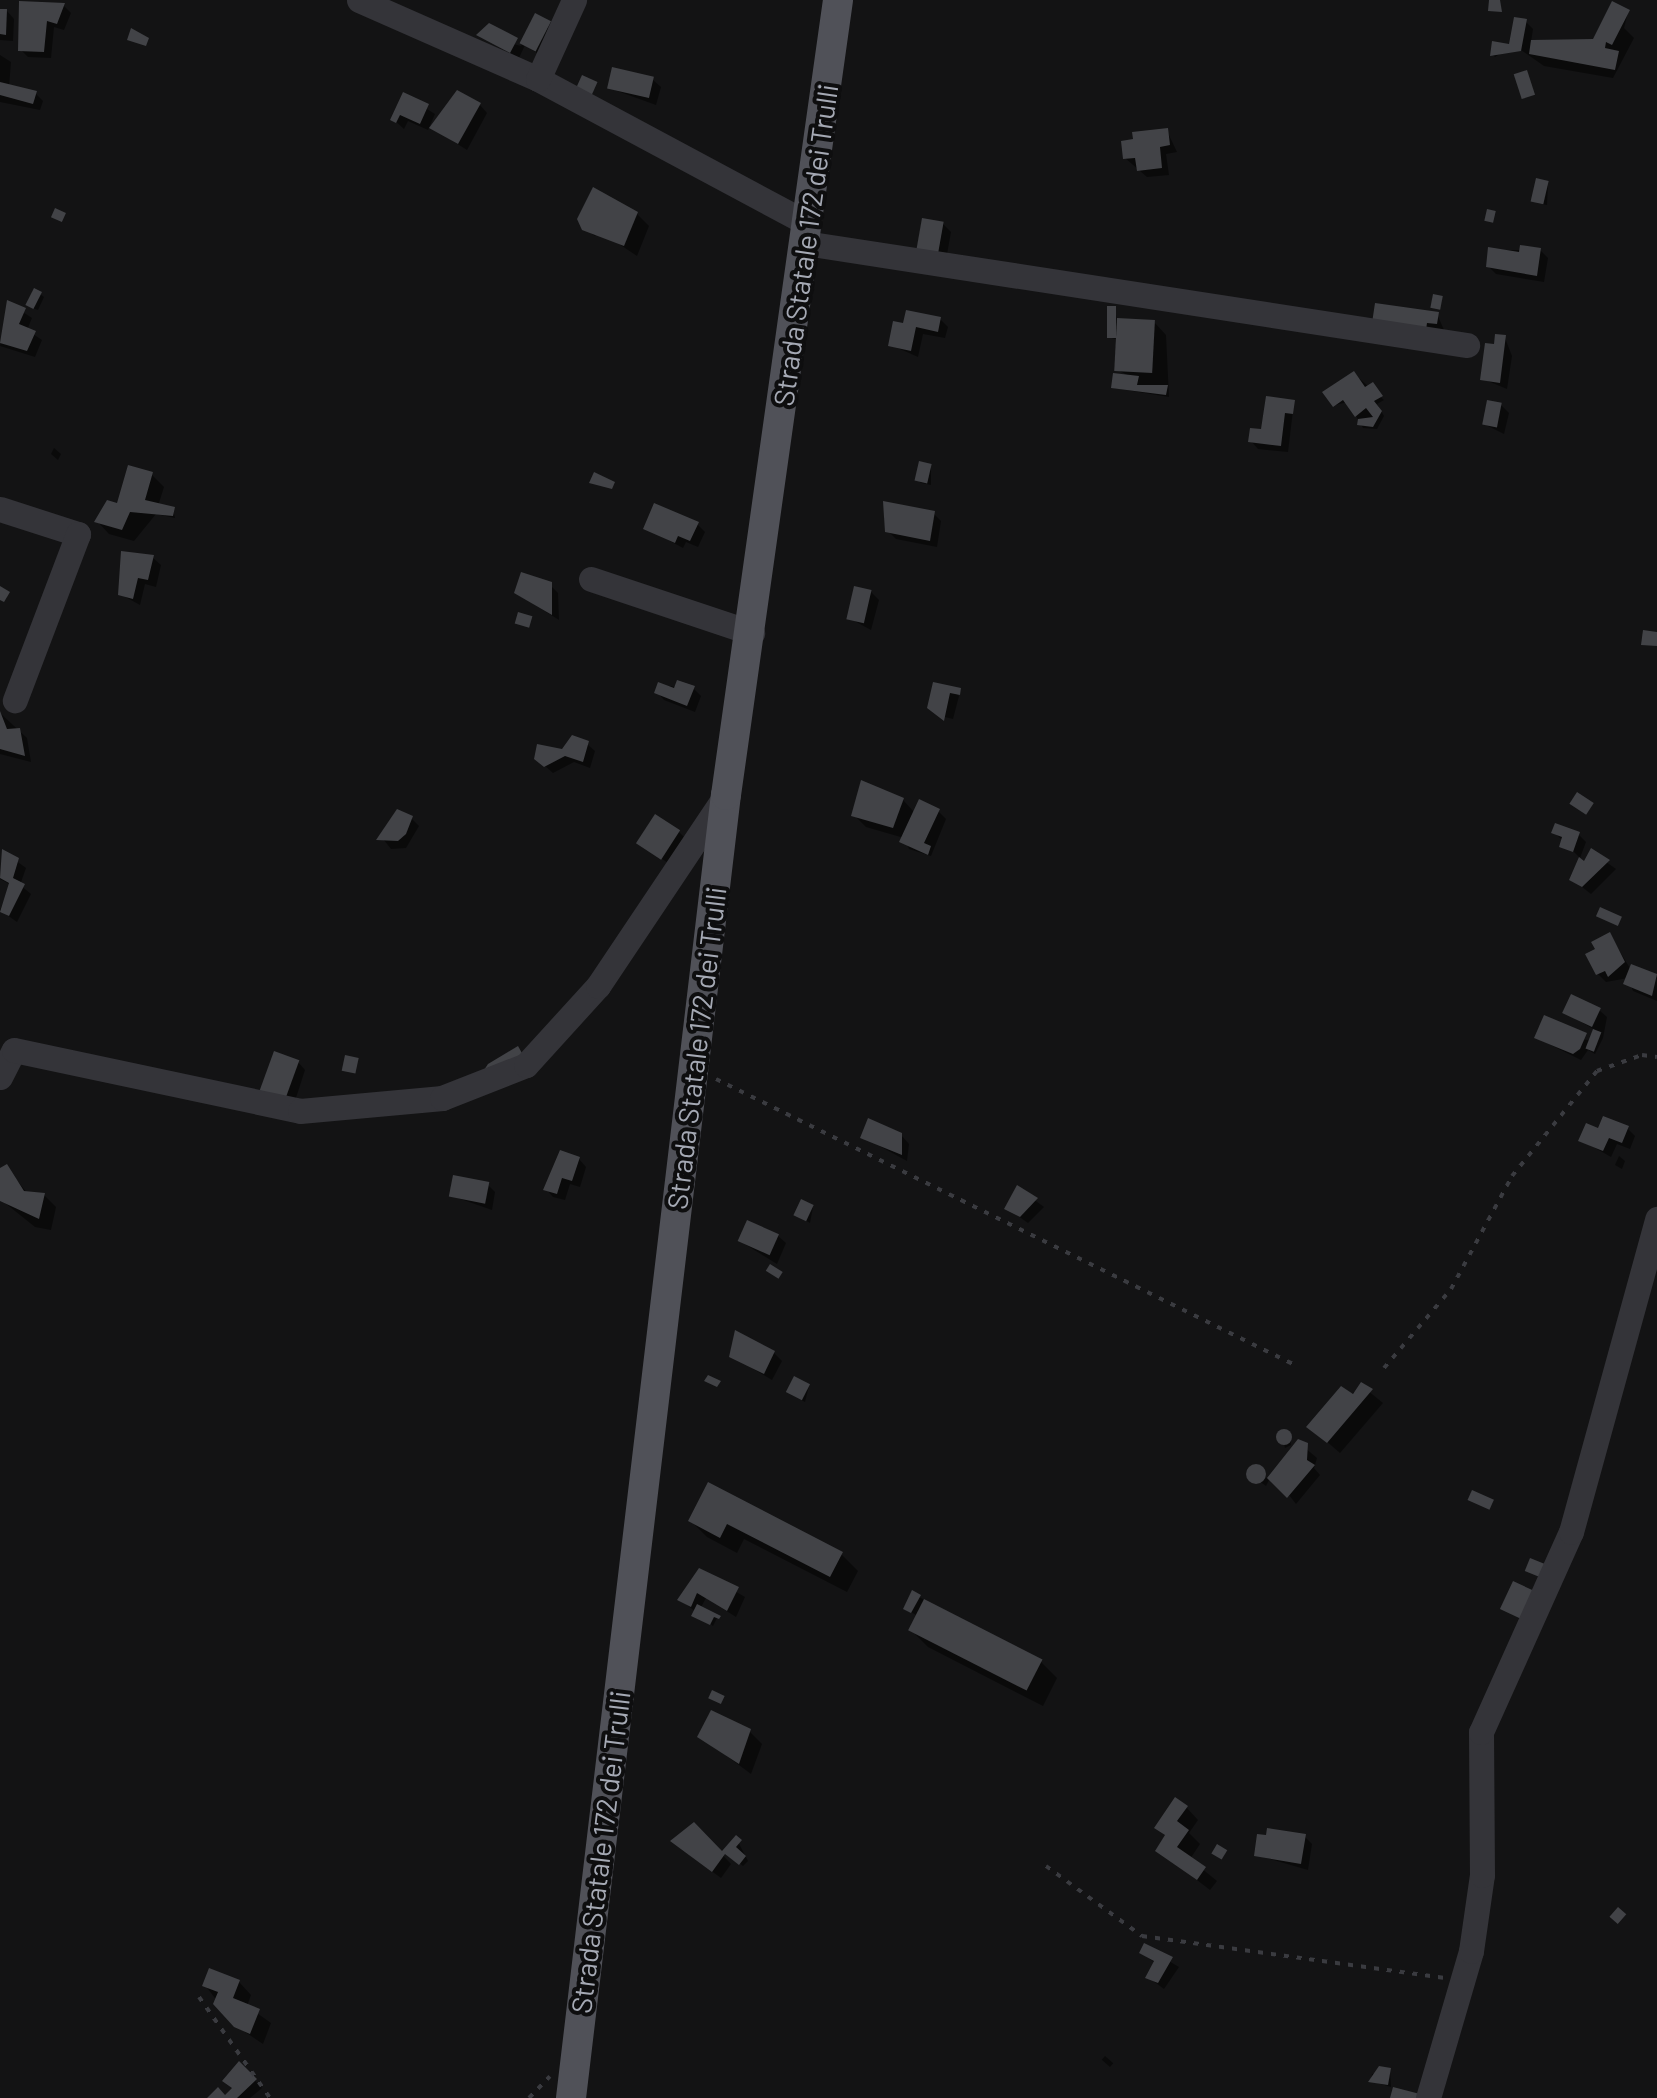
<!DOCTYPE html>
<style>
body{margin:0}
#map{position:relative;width:1657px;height:2098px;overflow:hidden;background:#131314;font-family:Barlow,sans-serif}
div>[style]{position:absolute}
.shadow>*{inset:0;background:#0007;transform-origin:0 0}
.building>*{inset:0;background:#424347;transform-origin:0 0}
.round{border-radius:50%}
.path>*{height:4px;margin-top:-2px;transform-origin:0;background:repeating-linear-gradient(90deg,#3a3b40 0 5px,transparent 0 13px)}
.minor>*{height:25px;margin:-12.5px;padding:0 12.5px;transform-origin:12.5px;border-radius:12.5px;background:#343439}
.major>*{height:30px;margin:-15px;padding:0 15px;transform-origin:15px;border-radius:15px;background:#505158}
span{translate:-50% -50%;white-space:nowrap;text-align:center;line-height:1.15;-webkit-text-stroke:8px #0e0e0f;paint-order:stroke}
.street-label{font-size:28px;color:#a5a9b4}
</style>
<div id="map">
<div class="shadow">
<i style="clip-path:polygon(64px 6px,71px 13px,64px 30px,54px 27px,51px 58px,28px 57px,21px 50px,22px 10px)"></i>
<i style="clip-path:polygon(7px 11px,14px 19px,13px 41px,0 40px,0 13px)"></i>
<i style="clip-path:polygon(1628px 12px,1624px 28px,1634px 38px,1613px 78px,1544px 66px,1514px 45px,1495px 57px,1493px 55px,1511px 46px,1526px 22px,1533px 29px,1531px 42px,1595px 42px)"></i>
<i style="clip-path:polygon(536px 16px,549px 23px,543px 57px,525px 45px,519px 58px,479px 35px,521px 46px)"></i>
<i style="clip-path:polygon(0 55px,11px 62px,9px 87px,36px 94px,43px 101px,40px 110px,0 102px)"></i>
<i style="clip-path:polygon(653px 80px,661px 87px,656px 105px,609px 88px)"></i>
<i style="clip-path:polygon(404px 95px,435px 114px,428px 130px,408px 121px,404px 129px,393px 119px)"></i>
<i style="clip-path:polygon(480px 105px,487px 113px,467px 150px,432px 128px)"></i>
<i style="clip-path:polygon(1167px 131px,1177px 152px,1166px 154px,1169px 175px,1147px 177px,1125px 158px)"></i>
<i style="clip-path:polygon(1548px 184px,1547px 205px,1537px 203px,1534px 200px)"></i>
<i style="clip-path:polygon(637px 214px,649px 226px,637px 256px,598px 230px,595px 236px,585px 229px)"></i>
<i style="clip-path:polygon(943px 224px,951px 232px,946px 260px,927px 257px)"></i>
<i style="clip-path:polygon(1490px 250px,1540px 250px,1548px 258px,1544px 282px,1496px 274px,1488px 266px)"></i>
<i style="clip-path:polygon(40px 294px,44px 297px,38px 310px,32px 308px)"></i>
<i style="clip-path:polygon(9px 303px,32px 318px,27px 330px,42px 340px,35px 357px,0 346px)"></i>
<i style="clip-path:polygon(1115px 308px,1117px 321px,1154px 322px,1166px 335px,1169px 397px,1114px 388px,1115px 376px,1138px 381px,1118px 370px,1119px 340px,1108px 337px)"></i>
<i style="clip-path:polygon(1437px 314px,1444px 330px,1375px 322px)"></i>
<i style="clip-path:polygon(940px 319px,948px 327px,945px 338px,923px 334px,918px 357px,891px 345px,905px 326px)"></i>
<i style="clip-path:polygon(1505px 338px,1512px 356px,1507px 389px,1483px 379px)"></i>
<i style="clip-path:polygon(1354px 374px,1384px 400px,1377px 404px,1384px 416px,1377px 429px,1363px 428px,1348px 402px,1335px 405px)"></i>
<i style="clip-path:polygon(1294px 402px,1288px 452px,1258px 449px,1251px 441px)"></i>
<i style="clip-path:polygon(1501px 405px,1509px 413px,1504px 434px,1484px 424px)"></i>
<i style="clip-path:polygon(54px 448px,61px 454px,58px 460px,51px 454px)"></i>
<i style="clip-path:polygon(931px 466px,931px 485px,921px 483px,918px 480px)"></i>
<i style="clip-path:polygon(152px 475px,164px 487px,158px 506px,173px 509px,175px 518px,156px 514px,134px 541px,109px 534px,97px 521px)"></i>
<i style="clip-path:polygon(933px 513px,941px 521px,937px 547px,896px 539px,888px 531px)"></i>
<i style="clip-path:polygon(697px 524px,705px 532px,698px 547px,686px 542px,683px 548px,646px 528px)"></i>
<i style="clip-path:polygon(123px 554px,153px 558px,161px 565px,156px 587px,145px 584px,140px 605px,120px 594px)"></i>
<i style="clip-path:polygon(550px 585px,558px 593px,559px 620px,516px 593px)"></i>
<i style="clip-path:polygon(871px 592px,879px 600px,871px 630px,849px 618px)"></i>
<i style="clip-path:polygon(659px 685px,694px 689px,701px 696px,695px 712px,664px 700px,657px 692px)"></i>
<i style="clip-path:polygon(951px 688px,959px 696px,953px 719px,937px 715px)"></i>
<i style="clip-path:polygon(0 713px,27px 738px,31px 762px,0 754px)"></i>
<i style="clip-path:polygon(587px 744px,595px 751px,590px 768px,574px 762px,553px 773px,545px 766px)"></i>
<i style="clip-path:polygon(903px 800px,915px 813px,938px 811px,946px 819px,931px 856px,909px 849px,904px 838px,866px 827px,854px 815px)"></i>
<i style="clip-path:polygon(411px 818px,419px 826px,406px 848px,391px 849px,380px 835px)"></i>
<i style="clip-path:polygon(679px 832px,686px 839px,671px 865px,640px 844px)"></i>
<i style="clip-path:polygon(1554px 832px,1578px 834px,1586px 842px,1580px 858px)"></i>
<i style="clip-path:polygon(4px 852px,26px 868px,20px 885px,31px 894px,17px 922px,0 910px,11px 885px,0 879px)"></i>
<i style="clip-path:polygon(1592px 852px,1616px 869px,1591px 894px,1572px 879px)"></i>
<i style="clip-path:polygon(1610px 935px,1631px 970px,1657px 977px,1657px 1001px,1633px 991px,1628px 978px,1606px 982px,1598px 974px)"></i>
<i style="clip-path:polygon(1599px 1010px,1607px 1017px,1603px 1038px,1595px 1054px,1588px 1050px,1581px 1060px,1537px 1038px,1590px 1040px,1595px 1030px,1566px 1013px)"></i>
<i style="clip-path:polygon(298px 1062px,305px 1070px,293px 1107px,271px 1099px)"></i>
<i style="clip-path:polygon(1627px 1128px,1635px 1136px,1630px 1149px,1617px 1144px,1611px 1157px,1581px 1140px)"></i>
<i style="clip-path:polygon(901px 1135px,909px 1144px,907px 1161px,863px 1137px)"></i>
<i style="clip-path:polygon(1619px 1156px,1625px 1161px,1622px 1169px,1615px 1165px)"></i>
<i style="clip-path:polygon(579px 1159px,586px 1167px,580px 1187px,570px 1184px,565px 1200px,553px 1197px,546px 1189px)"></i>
<i style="clip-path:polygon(6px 1167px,28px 1194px,44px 1195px,56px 1207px,51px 1230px,35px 1227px,5px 1203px,0 1171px)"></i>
<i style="clip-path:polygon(487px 1184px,495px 1192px,492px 1210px,452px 1196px)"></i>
<i style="clip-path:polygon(1018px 1188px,1044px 1207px,1028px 1223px,1007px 1208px)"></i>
<i style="clip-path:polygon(813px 1207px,810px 1223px,797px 1215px)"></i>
<i style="clip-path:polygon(778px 1236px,786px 1243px,777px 1264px,740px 1241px)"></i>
<i style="clip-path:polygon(774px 1353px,782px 1361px,772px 1380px,732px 1356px)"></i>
<i style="clip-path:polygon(809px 1386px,805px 1402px,792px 1395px)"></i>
<i style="clip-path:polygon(1362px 1386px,1383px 1403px,1340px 1453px,1310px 1427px)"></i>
<i style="clip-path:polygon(1289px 1431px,1291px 1445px,1285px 1448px,1282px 1435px)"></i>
<i style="clip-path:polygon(1298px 1442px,1317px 1458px,1314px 1468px,1320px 1475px,1296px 1504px,1272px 1473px)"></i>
<i style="clip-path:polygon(1254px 1466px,1269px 1480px,1266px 1486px,1248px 1473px)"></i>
<i style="clip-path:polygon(709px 1485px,841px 1554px,858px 1571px,847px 1592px,744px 1539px,737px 1553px,707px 1537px,691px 1521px)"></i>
<i style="clip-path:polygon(700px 1571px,745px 1597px,736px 1617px,706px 1598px,700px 1609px,717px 1618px,713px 1626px,681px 1600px)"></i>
<i style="clip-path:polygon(919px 1597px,1041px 1662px,1057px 1678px,1043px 1706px,928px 1647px,911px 1630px,918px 1616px,909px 1611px)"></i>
<i style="clip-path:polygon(749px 1731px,762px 1744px,751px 1774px,700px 1736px)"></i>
<i style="clip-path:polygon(1186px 1807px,1198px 1820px,1189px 1833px,1200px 1844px,1190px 1859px,1217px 1881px,1210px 1890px,1158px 1850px,1167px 1837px,1157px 1828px)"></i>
<i style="clip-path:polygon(694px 1825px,731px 1864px,721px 1878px,691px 1856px)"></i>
<i style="clip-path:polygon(1304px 1836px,1312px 1844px,1308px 1870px,1256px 1855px)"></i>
<i style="clip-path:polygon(736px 1838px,748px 1861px,743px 1866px,725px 1851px)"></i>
<i style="clip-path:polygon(1145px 1947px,1179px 1967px,1164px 1989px,1148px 1977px,1155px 1963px,1142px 1953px)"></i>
<i style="clip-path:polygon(239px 1982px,251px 1995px,247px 2006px,271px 2023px,263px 2044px,236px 2026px,205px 1985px)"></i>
<i style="left:1105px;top:2056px;width:11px;height:5px;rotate:41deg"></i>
<i style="clip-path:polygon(239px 2064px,262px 2088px,250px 2098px,226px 2098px,235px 2090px)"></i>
<i style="clip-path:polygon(1390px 2071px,1391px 2087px,1371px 2081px,1372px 2074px)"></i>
</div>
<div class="building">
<i style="clip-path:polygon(1489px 0,1500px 0,1502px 12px,1488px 11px)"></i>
<i style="clip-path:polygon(19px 1px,65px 3px,57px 24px,47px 21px,44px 52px,18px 51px)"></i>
<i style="clip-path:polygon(1612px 1px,1630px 10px,1612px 45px,1606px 42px,1605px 48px,1619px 51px,1615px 70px,1529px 54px,1531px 40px,1593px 39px)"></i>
<i style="clip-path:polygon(0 9px,7px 9px,6px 35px,0 34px)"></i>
<i style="left:535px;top:13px;width:18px;height:34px;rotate:27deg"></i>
<i style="clip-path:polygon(1514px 17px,1527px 19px,1521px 51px,1490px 56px,1492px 41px,1509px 44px)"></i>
<i style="clip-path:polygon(489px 23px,518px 38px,510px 53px,476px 35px)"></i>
<i style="clip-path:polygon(131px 28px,149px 38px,146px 46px,127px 40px)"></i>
<i style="left:612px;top:67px;width:43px;height:22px;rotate:13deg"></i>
<i style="left:1527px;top:70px;width:26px;height:14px;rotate:72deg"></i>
<i style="left:582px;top:75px;width:17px;height:16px;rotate:24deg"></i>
<i style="clip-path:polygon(0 82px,37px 91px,33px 104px,0 95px)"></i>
<i style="clip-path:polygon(457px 90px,481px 103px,458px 144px,429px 128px)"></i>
<i style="clip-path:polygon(403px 92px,429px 104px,420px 124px,400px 115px,396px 123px,390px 120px)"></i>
<i style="clip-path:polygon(1168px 128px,1170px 145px,1160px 147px,1162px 168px,1137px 171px,1135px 158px,1123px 159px,1121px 141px,1133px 139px,1132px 132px)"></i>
<i style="left:1536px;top:178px;width:13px;height:24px;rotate:13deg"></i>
<i style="clip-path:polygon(593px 187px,638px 212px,624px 246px,582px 230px,577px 219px)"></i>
<i style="left:55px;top:208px;width:12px;height:10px;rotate:24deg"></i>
<i style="left:1487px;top:209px;width:9px;height:12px;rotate:13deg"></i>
<i style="left:922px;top:218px;width:22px;height:32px;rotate:10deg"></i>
<i style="clip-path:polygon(1520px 245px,1541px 248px,1537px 276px,1486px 267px,1488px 247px,1519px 252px)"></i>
<i style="left:34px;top:288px;width:9px;height:19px;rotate:27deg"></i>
<i style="left:1433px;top:294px;width:10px;height:14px;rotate:11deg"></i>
<i style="clip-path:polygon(7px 300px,26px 308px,19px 324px,36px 331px,27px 351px,0 343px)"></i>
<i style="clip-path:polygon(1375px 303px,1439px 312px,1437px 324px,1427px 323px,1426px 330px,1372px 323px)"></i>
<i style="left:1107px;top:306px;width:9px;height:32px"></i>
<i style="clip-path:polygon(906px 310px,941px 317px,938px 332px,916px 327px,911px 351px,888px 346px,893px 321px,903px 323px)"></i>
<i style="left:1117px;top:318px;width:38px;height:53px;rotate:3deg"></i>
<i style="clip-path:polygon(1495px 334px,1506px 335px,1500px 383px,1480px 380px,1485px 343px,1494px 344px)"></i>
<i style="clip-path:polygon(1354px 371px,1365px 387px,1373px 382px,1383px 396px,1374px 401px,1382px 411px,1373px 427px,1357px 425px,1358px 419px,1373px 417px,1366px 408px,1355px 417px,1343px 400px,1333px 407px,1322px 392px)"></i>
<i style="clip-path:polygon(1113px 373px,1139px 376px,1137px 385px,1168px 385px,1166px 395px,1111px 388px)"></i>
<i style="clip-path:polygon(1266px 396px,1295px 400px,1293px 414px,1285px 413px,1281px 446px,1248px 442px,1250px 428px,1261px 429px)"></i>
<i style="left:1487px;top:400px;width:15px;height:25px;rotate:11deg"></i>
<i style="left:919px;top:461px;width:13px;height:20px;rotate:13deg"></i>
<i style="clip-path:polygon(128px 465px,153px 472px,145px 500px,175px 507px,173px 516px,130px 512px,122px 530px,94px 522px,107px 500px,117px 503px)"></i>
<i style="clip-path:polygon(594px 472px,615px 482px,612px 489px,589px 483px)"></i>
<i style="clip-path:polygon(883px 501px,935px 511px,930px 541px,885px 532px)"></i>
<i style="clip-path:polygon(654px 503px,699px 522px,690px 541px,678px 536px,675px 543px,643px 529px)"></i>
<i style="clip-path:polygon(121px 551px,154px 555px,148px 580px,138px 578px,133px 599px,118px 595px)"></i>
<i style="clip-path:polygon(521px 572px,552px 582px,552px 615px,514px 593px)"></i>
<i style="clip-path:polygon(0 586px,10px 592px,4px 602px,0 600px)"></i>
<i style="left:854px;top:586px;width:18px;height:34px;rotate:13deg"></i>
<i style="left:518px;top:612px;width:15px;height:12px;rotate:16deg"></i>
<i style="clip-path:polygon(1643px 630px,1657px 632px,1657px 646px,1641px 645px)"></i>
<i style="clip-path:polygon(677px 680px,695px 686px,687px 706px,654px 693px,658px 682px,674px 688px)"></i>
<i style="clip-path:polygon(933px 682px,961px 688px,960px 695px,950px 693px,944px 721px,927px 708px)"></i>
<i style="clip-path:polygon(0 711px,7px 729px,20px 728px,25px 756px,0 749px)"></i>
<i style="clip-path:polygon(572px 735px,589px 741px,583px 762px,565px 756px,544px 767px,534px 759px,537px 744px,562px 749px)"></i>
<i style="clip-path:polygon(861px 780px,904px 798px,893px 828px,851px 816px)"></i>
<i style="left:1577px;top:792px;width:20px;height:14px;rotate:33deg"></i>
<i style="clip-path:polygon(919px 799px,940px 809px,924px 843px,931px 846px,928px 855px,899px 842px)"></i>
<i style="clip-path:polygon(397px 809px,413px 816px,406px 834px,398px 841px,376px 840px)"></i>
<i style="left:655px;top:814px;width:30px;height:35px;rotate:33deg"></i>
<i style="clip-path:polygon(1555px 823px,1580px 832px,1573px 852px,1559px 847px,1562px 837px,1551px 833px)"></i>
<i style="clip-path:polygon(1591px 848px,1610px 860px,1582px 887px,1569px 880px,1579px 857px,1584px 861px)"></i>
<i style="clip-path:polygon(2px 849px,19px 858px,13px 878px,25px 884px,9px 916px,0 912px,9px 883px,0 878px)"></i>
<i style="left:1600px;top:907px;width:24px;height:10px;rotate:24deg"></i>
<i style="clip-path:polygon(1610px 932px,1625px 962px,1608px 977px,1605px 971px,1596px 975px,1585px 954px,1595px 949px,1591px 942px)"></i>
<i style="clip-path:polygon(1631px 964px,1657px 974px,1652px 996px,1623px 984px)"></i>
<i style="left:1571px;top:994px;width:33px;height:21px;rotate:25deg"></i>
<i style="clip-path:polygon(1544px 1015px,1587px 1033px,1580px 1049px,1573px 1054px,1534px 1038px)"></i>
<i style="left:1593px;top:1029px;width:9px;height:21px;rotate:21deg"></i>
<i style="clip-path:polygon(518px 1046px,523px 1055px,484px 1070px,488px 1064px)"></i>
<i style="left:274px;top:1051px;width:27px;height:43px;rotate:20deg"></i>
<i style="left:345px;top:1055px;width:14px;height:16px;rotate:12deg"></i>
<i style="clip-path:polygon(1603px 1116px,1629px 1126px,1622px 1143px,1609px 1138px,1603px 1151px,1578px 1141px,1586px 1123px,1598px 1128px)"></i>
<i style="clip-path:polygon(868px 1118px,902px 1133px,902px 1155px,860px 1138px)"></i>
<i style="clip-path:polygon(560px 1150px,580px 1157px,572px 1181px,562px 1178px,557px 1194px,543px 1190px)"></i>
<i style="clip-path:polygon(7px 1164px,24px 1191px,45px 1193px,39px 1219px,0 1201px,0 1168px)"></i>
<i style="left:453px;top:1175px;width:37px;height:22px;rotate:11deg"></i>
<i style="clip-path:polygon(1017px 1185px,1038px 1198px,1020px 1217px,1004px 1209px)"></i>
<i style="left:801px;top:1199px;width:14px;height:18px;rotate:25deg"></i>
<i style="left:747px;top:1220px;width:35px;height:23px;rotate:24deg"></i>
<i style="left:770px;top:1264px;width:15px;height:8px;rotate:32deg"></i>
<i style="clip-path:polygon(735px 1330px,775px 1351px,764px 1374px,729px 1357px)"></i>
<i style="clip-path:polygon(708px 1375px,721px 1381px,717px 1387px,704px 1381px)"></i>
<i style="left:794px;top:1376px;width:18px;height:18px;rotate:27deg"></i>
<i style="clip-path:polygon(1361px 1382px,1373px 1389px,1327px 1443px,1306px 1427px,1341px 1386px,1353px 1394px)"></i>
<i class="round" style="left:1276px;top:1429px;width:16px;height:16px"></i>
<i style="clip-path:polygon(1298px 1439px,1308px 1443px,1307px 1460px,1315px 1465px,1287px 1498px,1267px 1478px)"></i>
<i class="round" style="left:1246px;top:1464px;width:20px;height:20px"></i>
<i style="clip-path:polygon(708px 1482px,843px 1552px,830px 1577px,727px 1524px,720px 1538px,688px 1521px)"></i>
<i style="left:1472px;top:1490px;width:24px;height:11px;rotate:24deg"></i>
<i style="left:1530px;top:1558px;width:16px;height:14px;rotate:22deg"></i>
<i style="clip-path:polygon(699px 1568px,739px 1587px,727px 1611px,697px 1593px,691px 1607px,677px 1600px)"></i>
<i style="left:1513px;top:1581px;width:23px;height:31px;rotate:25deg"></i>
<i style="clip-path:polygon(912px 1590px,921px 1595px,911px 1613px,903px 1609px)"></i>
<i style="left:924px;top:1599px;width:133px;height:35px;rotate:27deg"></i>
<i style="clip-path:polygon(697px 1604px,721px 1616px,719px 1619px,714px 1617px,710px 1625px,691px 1616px)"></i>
<i style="left:712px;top:1690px;width:14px;height:9px;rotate:25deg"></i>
<i style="clip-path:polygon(711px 1710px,751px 1729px,739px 1764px,697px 1737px)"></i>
<i style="clip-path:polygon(1175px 1797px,1188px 1806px,1177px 1821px,1189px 1830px,1177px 1847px,1206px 1867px,1197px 1880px,1155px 1851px,1165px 1835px,1154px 1828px)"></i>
<i style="clip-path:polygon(694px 1822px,722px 1851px,736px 1835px,742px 1840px,736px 1847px,746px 1856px,739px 1865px,725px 1854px,712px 1872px,670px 1841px)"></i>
<i style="clip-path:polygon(1267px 1828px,1306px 1834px,1301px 1864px,1254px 1856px,1257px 1834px,1266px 1835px)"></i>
<i style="left:1217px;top:1844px;width:12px;height:11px;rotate:31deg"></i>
<i style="left:1618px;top:1907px;width:11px;height:13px;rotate:41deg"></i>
<i style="clip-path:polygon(1144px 1943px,1173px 1957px,1158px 1983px,1145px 1978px,1154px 1961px,1139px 1953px)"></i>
<i style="clip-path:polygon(209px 1968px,240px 1980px,233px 1998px,260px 2009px,250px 2034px,234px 2027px,213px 2004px,218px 1992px,202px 1986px)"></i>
<i style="clip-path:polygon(239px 2061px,257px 2079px,237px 2098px,207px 2098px,218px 2087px,225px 2095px,232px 2088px,222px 2081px)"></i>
<i style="clip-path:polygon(1379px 2066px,1391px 2068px,1388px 2085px,1368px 2082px)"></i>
<i style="clip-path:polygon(1393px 2087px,1420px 2094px,1419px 2098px,1390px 2098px)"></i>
</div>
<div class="path">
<i style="left:716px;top:1079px;width:646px;rotate:26.29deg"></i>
<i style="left:1384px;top:1368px;width:104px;rotate:-49.7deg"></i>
<i style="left:1451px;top:1289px;width:128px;rotate:-61.6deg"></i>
<i style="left:1512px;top:1176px;width:135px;rotate:-51deg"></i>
<i style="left:1597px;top:1071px;width:48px;rotate:-19.6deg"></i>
<i style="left:1642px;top:1055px;width:15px;rotate:8deg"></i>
<i style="left:1046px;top:1866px;width:119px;rotate:36.1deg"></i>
<i style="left:1142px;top:1936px;width:304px;rotate:7.9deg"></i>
<i style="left:199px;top:1997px;width:123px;rotate:54.9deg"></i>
<i style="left:529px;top:2098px;width:30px;rotate:-46deg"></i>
</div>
<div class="minor">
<i style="left:359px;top:0;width:196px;rotate:23.8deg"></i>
<i style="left:538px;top:79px;width:306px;rotate:28.2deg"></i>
<i style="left:538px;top:79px;width:87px;rotate:-65.5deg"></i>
<i style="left:805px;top:243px;width:670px;rotate:8.76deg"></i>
<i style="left:0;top:509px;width:82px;rotate:17.8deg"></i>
<i style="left:78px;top:534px;width:178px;rotate:110.8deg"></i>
<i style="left:591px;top:579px;width:170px;rotate:18.5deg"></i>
<i style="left:0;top:1077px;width:30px;rotate:-63deg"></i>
<i style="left:14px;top:1050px;width:292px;rotate:12deg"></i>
<i style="left:300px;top:1111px;width:143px;rotate:-5.2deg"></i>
<i style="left:442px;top:1098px;width:90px;rotate:-21.4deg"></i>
<i style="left:526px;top:1065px;width:107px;rotate:-47.7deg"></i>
<i style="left:598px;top:986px;width:230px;rotate:-56.2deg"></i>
<i style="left:1428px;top:2098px;width:153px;rotate:-73.7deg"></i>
<i style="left:1471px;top:1951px;width:77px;rotate:-81.8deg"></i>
<i style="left:1482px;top:1875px;width:143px;rotate:-90.4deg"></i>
<i style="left:1481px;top:1732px;width:219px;rotate:-65.8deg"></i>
<i style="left:1571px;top:1532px;width:325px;rotate:-74.6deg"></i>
</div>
<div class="major">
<i style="left:571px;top:2098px;width:1312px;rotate:-83.22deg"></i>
<i style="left:726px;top:795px;width:803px;rotate:-81.98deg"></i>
</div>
<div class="street-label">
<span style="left:805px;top:245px;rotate:-82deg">Strada Statale 172 dei Trulli</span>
<span style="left:696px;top:1048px;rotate:-83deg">Strada Statale 172 dei Trulli</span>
<span style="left:600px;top:1852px;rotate:-83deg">Strada Statale 172 dei Trulli</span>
</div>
</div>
